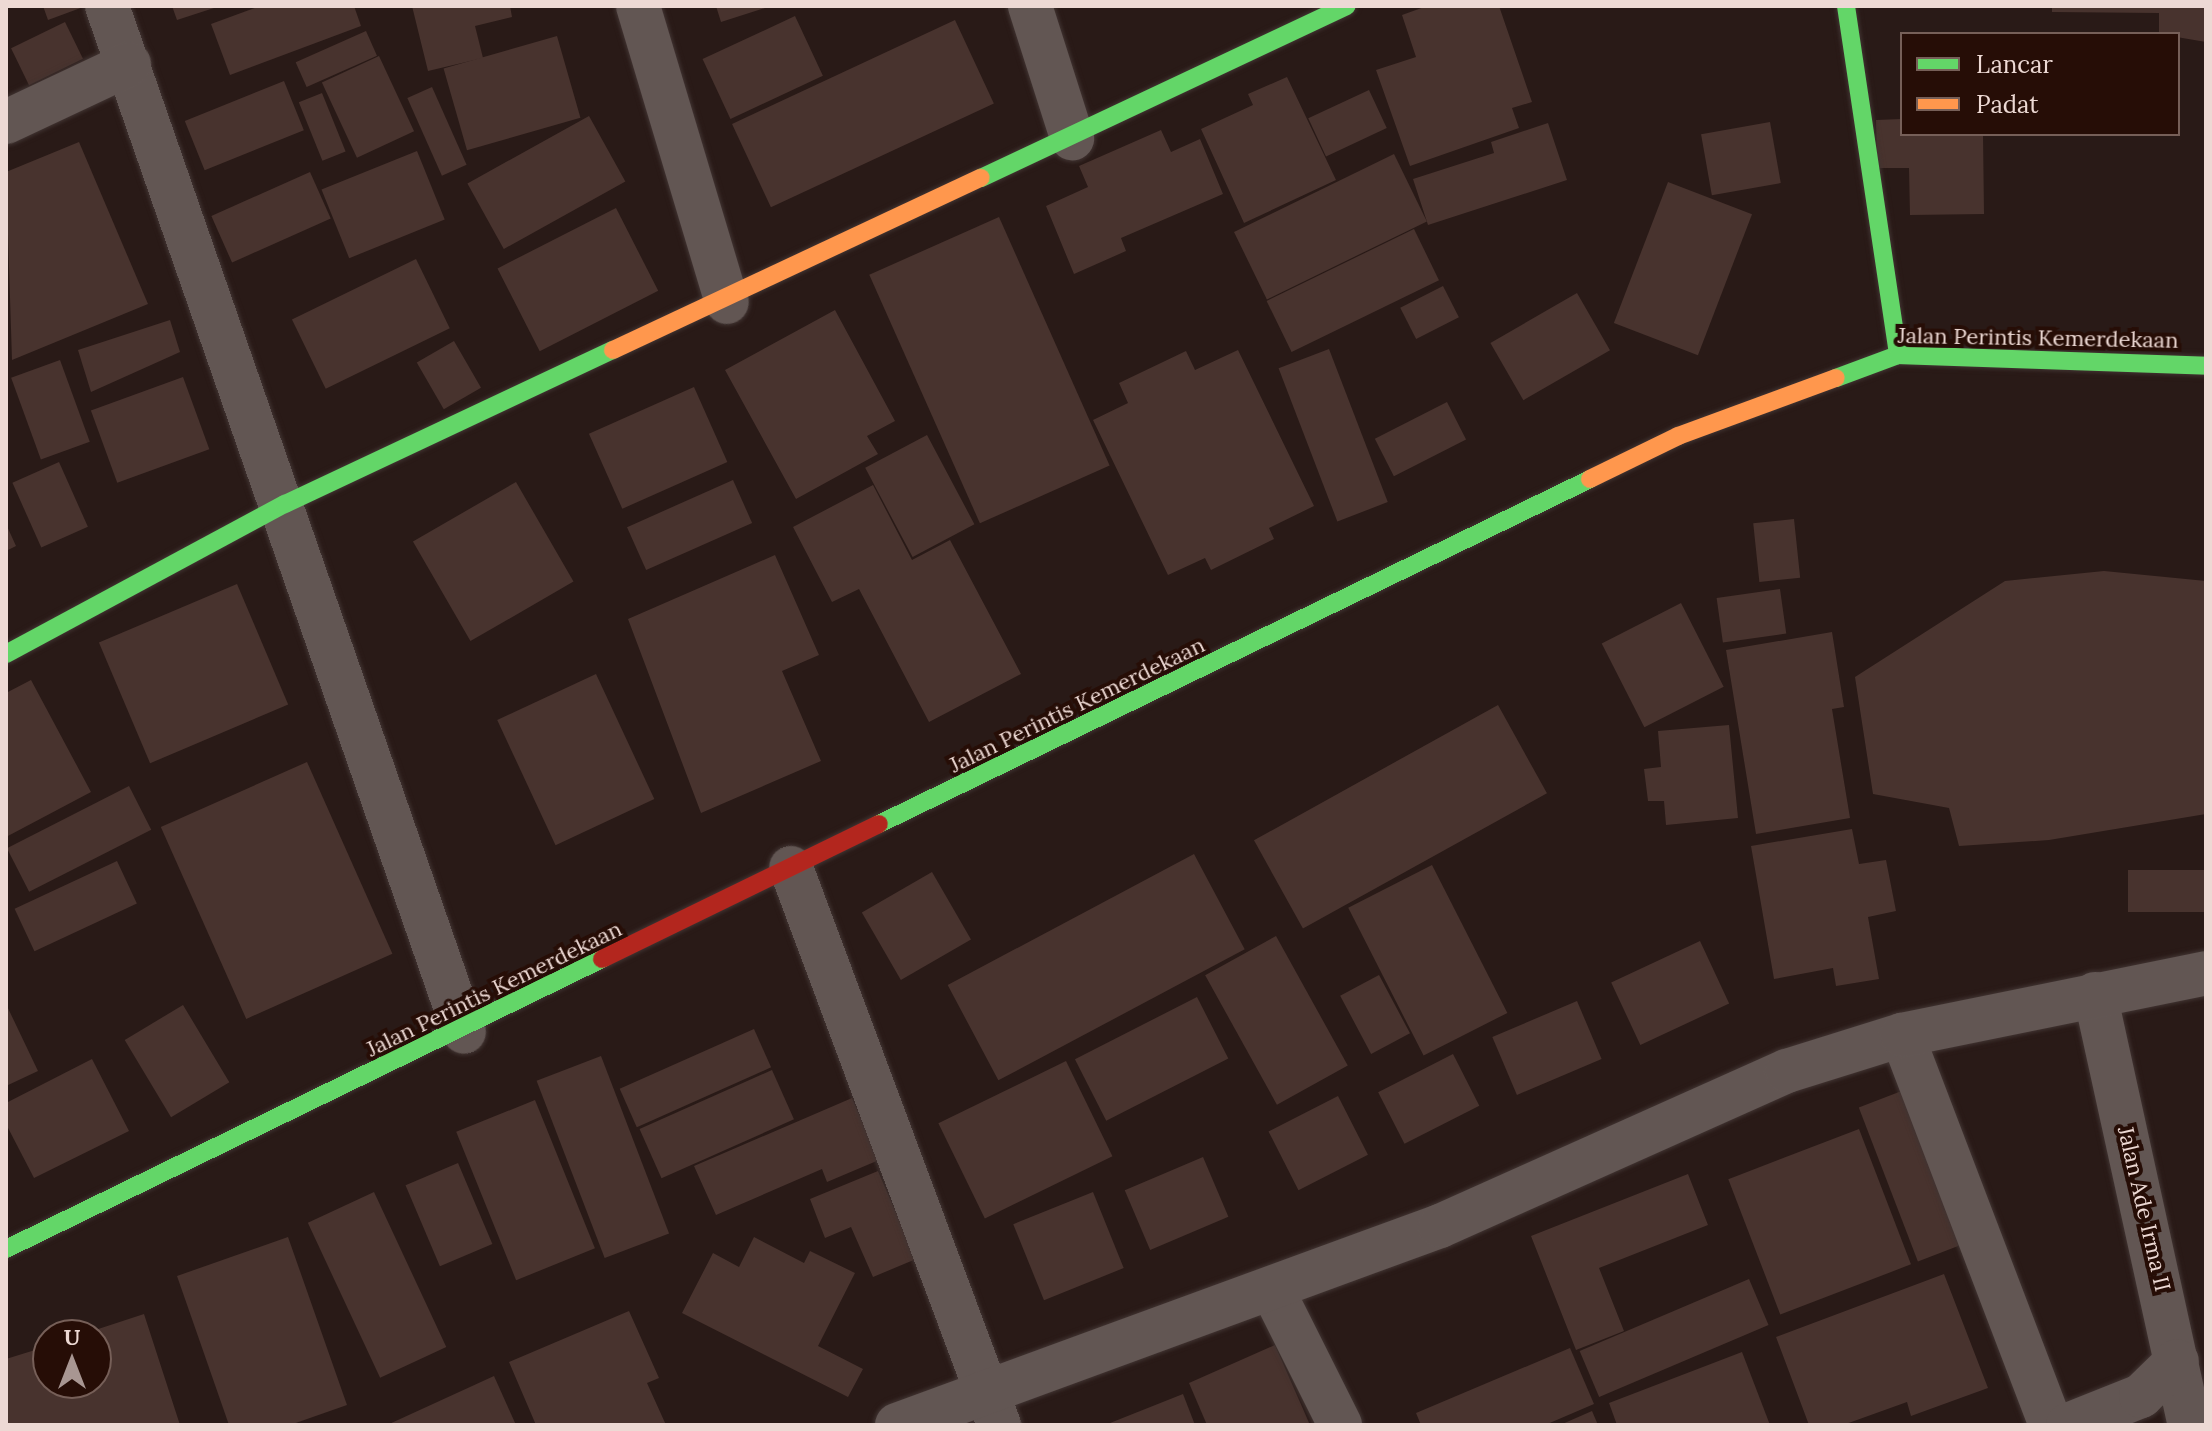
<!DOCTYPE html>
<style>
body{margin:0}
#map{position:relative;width:2212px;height:1431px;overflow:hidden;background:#291a17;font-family:Lora,serif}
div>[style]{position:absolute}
.building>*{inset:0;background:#48332e;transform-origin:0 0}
.roads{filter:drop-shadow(0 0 2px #413432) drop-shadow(0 0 2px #413432)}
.street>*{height:44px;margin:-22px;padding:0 22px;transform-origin:22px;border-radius:22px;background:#625653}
.fast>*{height:18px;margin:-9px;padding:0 9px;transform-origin:9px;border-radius:9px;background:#63d668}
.slow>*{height:18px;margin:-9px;padding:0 9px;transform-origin:9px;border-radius:9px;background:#ff974d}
.jam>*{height:18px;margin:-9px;padding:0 9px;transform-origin:9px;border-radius:9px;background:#b3261e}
span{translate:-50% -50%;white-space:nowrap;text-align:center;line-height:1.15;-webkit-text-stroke:8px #260d06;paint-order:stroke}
.street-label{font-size:22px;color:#edd9d4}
.frame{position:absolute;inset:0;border:8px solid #edd9d4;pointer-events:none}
.legend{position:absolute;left:1900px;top:32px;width:280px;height:104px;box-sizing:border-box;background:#260d06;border:2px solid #765f58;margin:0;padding:10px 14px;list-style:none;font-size:24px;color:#edd9d4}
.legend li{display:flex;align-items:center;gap:16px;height:40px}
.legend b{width:40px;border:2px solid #765f58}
.north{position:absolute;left:32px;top:1319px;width:80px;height:80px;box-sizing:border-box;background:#260d06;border:2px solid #765f58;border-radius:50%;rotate:0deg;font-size:22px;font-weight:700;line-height:32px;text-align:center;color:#edd9d4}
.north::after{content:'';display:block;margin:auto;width:28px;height:36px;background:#a89692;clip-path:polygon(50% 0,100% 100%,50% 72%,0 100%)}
</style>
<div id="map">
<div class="building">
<i style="clip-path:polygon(43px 6px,86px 6px,48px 20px)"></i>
<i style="clip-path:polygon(172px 6px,217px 6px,217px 7px,177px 20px)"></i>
<i style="clip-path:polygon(260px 6px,354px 6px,361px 26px,230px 75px,211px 24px)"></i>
<i style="clip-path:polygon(412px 6px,510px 6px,512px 17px,475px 26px,483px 58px,428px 71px)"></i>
<i style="clip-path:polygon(716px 6px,768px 6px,768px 7px,721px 22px)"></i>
<i style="clip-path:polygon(1427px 6px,1499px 6px,1532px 102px,1512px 108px,1519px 128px,1410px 166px,1376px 70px,1416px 57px,1402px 15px)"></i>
<i style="clip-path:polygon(2052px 6px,2206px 6px,2206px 42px,2159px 34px,2159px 13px,2052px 12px)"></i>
<i style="left:795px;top:16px;width:66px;height:102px;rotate:65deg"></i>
<i style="left:955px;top:20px;width:92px;height:246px;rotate:65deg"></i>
<i style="left:65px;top:22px;width:41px;height:60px;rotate:64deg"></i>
<i style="left:366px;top:31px;width:27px;height:77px;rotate:66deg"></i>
<i style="left:557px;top:36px;width:85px;height:118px;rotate:74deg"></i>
<i style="left:379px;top:56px;width:83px;height:63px;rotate:65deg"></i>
<i style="clip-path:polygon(1287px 77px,1336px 180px,1244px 223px,1201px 129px,1253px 105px,1248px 94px)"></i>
<i style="left:284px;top:81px;width:53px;height:107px;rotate:68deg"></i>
<i style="left:432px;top:87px;width:85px;height:27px;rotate:66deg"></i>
<i style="left:1369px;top:90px;width:42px;height:67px;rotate:65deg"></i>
<i style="left:322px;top:93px;width:63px;height:25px;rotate:68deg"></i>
<i style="left:589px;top:116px;width:75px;height:139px;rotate:61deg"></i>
<i style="clip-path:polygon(1902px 119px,1902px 134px,1983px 134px,1984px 214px,1910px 215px,1909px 168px,1877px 168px,1876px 120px)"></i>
<i style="left:1770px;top:122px;width:62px;height:70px;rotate:80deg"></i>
<i style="clip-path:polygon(1548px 123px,1567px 180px,1428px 225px,1413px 179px,1494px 153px,1491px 142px)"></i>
<i style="clip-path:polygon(1161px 130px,1171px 152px,1200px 139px,1223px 194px,1121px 238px,1126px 251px,1074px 274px,1046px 206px,1088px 187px,1079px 166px)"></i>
<i style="clip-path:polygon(79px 142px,148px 304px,12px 360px,6px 172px)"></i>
<i style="left:417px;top:151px;width:74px;height:103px;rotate:68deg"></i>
<i style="left:1394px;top:154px;width:75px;height:178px;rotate:64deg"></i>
<i style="left:310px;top:172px;width:51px;height:108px;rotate:66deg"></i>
<i style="left:1668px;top:182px;width:90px;height:151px;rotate:21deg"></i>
<i style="left:616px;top:208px;width:93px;height:133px;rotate:63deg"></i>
<i style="left:999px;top:217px;width:272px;height:142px;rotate:66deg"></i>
<i style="left:1414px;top:229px;width:57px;height:164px;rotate:64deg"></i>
<i style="left:416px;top:259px;width:77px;height:138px;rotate:64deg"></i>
<i style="left:1443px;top:286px;width:35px;height:48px;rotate:63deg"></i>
<i style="left:1577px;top:293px;width:66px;height:100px;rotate:60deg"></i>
<i style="clip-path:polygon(835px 310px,895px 421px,867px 436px,878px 454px,796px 499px,725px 370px)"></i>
<i style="clip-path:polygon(170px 320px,180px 352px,91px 392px,78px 350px)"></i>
<i style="left:454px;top:341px;width:54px;height:43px;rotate:60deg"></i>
<i style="left:1329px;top:349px;width:164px;height:54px;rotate:69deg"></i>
<i style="clip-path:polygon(1238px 350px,1314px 506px,1269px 528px,1274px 539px,1211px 570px,1205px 558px,1168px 575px,1093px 420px,1128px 403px,1119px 383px,1186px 351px,1195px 370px)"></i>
<i style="left:60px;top:360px;width:87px;height:52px;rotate:70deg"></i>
<i style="left:183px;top:377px;width:77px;height:98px;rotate:70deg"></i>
<i style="left:694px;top:387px;width:82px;height:115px;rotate:66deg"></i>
<i style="left:1447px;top:402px;width:42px;height:81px;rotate:63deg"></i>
<i style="left:927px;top:435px;width:101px;height:70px;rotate:62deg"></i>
<i style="left:59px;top:462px;width:71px;height:51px;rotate:66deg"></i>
<i style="left:733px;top:480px;width:47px;height:116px;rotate:66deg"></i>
<i style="left:516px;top:482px;width:115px;height:119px;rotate:60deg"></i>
<i style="clip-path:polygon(873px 485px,912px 560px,950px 540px,1021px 674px,929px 722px,859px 589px,832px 602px,793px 527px)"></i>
<i style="left:1794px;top:519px;width:59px;height:41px;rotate:84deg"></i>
<i style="clip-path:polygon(6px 524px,16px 546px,6px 551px)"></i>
<i style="clip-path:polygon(775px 555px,819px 655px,782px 671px,821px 761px,701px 813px,628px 619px)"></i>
<i style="clip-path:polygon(2104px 571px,2206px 581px,2206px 814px,2049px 840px,1959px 846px,1949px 808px,1873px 794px,1855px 677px,2005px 581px)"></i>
<i style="left:237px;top:584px;width:131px;height:150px;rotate:67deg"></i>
<i style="left:1780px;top:589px;width:45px;height:64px;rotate:82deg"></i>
<i style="left:1681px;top:603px;width:94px;height:89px;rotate:63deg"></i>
<i style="clip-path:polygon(1832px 632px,1844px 707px,1832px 709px,1850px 818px,1756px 834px,1726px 650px)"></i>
<i style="left:596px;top:674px;width:138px;height:109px;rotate:65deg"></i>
<i style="clip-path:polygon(31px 680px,91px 792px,6px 837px,6px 693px)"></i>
<i style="left:1498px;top:705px;width:101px;height:279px;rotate:61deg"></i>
<i style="clip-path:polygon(1729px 725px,1738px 818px,1666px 825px,1664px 801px,1648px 801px,1644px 769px,1661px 767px,1658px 731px)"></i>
<i style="left:307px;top:762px;width:210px;height:160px;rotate:66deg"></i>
<i style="left:129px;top:786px;width:49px;height:137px;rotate:63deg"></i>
<i style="clip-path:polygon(1852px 829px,1859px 864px,1886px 860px,1896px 911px,1868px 917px,1879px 979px,1836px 986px,1833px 968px,1774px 979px,1751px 846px)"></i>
<i style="left:1194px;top:854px;width:108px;height:279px;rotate:62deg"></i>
<i style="left:117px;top:861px;width:47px;height:113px;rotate:65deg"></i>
<i style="left:1432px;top:865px;width:166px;height:94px;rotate:63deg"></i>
<i style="left:2206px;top:870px;width:42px;height:78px;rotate:90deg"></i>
<i style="left:932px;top:872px;width:78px;height:81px;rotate:60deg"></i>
<i style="left:1276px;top:936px;width:148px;height:81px;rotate:61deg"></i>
<i style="left:1700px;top:941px;width:69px;height:98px;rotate:65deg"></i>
<i style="left:1379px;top:975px;width:66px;height:44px;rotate:62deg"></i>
<i style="left:1197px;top:997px;width:69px;height:137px;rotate:63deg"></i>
<i style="left:1577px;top:1001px;width:63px;height:92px;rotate:67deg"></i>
<i style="clip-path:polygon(6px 1004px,38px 1071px,6px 1086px)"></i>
<i style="left:183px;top:1005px;width:90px;height:68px;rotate:59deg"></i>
<i style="left:754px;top:1029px;width:42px;height:147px;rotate:66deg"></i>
<i style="left:1453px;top:1054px;width:58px;height:84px;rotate:63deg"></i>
<i style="left:601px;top:1056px;width:190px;height:69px;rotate:69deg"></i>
<i style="clip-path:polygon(92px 1059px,129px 1131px,34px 1178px,6px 1124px,6px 1103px)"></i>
<i style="left:1066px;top:1061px;width:106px;height:142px;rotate:64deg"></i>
<i style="left:772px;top:1070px;width:54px;height:145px;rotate:66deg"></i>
<i style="left:1912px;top:1087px;width:165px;height:57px;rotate:69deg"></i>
<i style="left:1338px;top:1096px;width:66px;height:78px;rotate:63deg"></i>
<i style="clip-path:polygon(852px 1098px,879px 1160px,827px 1182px,822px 1169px,716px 1215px,694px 1166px)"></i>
<i style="left:535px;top:1100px;width:160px;height:85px;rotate:68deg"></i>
<i style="left:1859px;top:1129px;width:145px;height:140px;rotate:69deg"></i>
<i style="left:1203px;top:1157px;width:65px;height:85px;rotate:67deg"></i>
<i style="left:458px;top:1163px;width:88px;height:57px;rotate:67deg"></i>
<i style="clip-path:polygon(878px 1171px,916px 1259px,873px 1277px,851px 1227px,825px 1238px,810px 1199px)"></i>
<i style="clip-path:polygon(1688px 1174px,1708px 1225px,1599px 1268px,1624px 1331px,1576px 1350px,1531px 1236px)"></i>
<i style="left:374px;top:1192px;width:171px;height:73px;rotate:65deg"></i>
<i style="left:1093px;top:1192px;width:82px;height:86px;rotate:68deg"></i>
<i style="clip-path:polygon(288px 1237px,347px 1405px,290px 1425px,229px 1425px,177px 1276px)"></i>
<i style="clip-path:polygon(754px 1237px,804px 1263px,810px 1251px,855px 1273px,818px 1346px,863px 1369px,848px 1397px,682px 1313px,713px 1253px,739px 1267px)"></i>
<i style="clip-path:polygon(1944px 1274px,1988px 1388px,1911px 1416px,1907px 1402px,1843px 1425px,1809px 1425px,1776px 1337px)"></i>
<i style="left:1749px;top:1279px;width:50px;height:184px;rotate:67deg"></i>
<i style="clip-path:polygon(629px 1311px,659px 1378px,647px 1383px,666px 1425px,536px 1425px,509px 1362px)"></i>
<i style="clip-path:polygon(144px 1314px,180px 1425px,6px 1425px,6px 1359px,48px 1346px,48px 1383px,96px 1383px,96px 1335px,83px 1334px)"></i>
<i style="clip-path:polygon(1275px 1345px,1310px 1425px,1207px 1425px,1189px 1383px)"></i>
<i style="clip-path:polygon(1570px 1348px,1594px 1404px,1545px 1425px,1421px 1425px,1416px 1413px)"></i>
<i style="clip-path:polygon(1742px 1352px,1770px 1425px,1617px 1425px,1609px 1403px)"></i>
<i style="clip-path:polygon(494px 1376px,516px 1425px,387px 1425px)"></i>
<i style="clip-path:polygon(1183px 1394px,1195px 1425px,1105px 1425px)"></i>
<i style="clip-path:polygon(1592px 1411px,1598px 1425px,1560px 1425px)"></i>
</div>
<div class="roads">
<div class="street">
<i style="left:107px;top:6px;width:1086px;rotate:70.81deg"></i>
<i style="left:638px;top:6px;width:309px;rotate:73.3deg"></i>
<i style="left:1030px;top:6px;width:139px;rotate:72.3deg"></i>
<i style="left:6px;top:122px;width:136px;rotate:-25.2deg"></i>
<i style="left:791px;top:868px;width:595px;rotate:69.52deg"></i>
<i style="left:2095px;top:994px;width:441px;rotate:77.6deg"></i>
<i style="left:1902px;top:1035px;width:417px;rotate:69.1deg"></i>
<i style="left:1272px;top:1289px;width:152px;rotate:63.4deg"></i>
<i style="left:897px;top:1425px;width:578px;rotate:-20.13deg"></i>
<i style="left:1440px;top:1226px;width:380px;rotate:-24.1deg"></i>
<i style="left:1787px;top:1071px;width:121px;rotate:-17.4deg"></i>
<i style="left:1902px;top:1035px;width:310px;rotate:-11.5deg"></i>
<i style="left:2068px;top:1425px;width:79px;rotate:-21.7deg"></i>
<i style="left:2141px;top:1396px;width:50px;rotate:-44.2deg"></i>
</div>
<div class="fast">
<i style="left:1846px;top:6px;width:353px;rotate:81.5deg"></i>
<i style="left:981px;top:178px;width:404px;rotate:-25.2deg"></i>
<i style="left:1836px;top:378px;width:66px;rotate:-20.4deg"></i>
<i style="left:1898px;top:355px;width:308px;rotate:2deg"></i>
<i style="left:6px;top:654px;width:317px;rotate:-28.3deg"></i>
<i style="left:285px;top:504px;width:362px;rotate:-25.2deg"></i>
<i style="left:879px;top:824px;width:790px;rotate:-25.88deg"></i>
<i style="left:6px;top:1249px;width:663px;rotate:-25.95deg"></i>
</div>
<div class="slow">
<i style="left:613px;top:350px;width:406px;rotate:-25.1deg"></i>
<i style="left:1590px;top:479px;width:98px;rotate:-26deg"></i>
<i style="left:1678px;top:436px;width:168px;rotate:-20.2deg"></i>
</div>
<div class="jam">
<i style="left:602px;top:959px;width:308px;rotate:-26deg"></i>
</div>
</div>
<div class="street-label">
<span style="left:2038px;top:338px;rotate:1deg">Jalan Perintis Kemerdekaan</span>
<span style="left:1077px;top:705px;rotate:-26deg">Jalan Perintis Kemerdekaan</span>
<span style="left:494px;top:989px;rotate:-26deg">Jalan Perintis Kemerdekaan</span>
<span style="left:2144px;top:1209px;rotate:77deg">Jalan Ade Irma II</span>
</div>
<div class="frame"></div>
<ul class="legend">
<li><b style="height:10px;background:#63d668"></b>Lancar</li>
<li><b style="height:10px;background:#ff974d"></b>Padat</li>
</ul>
<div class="north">U</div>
</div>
